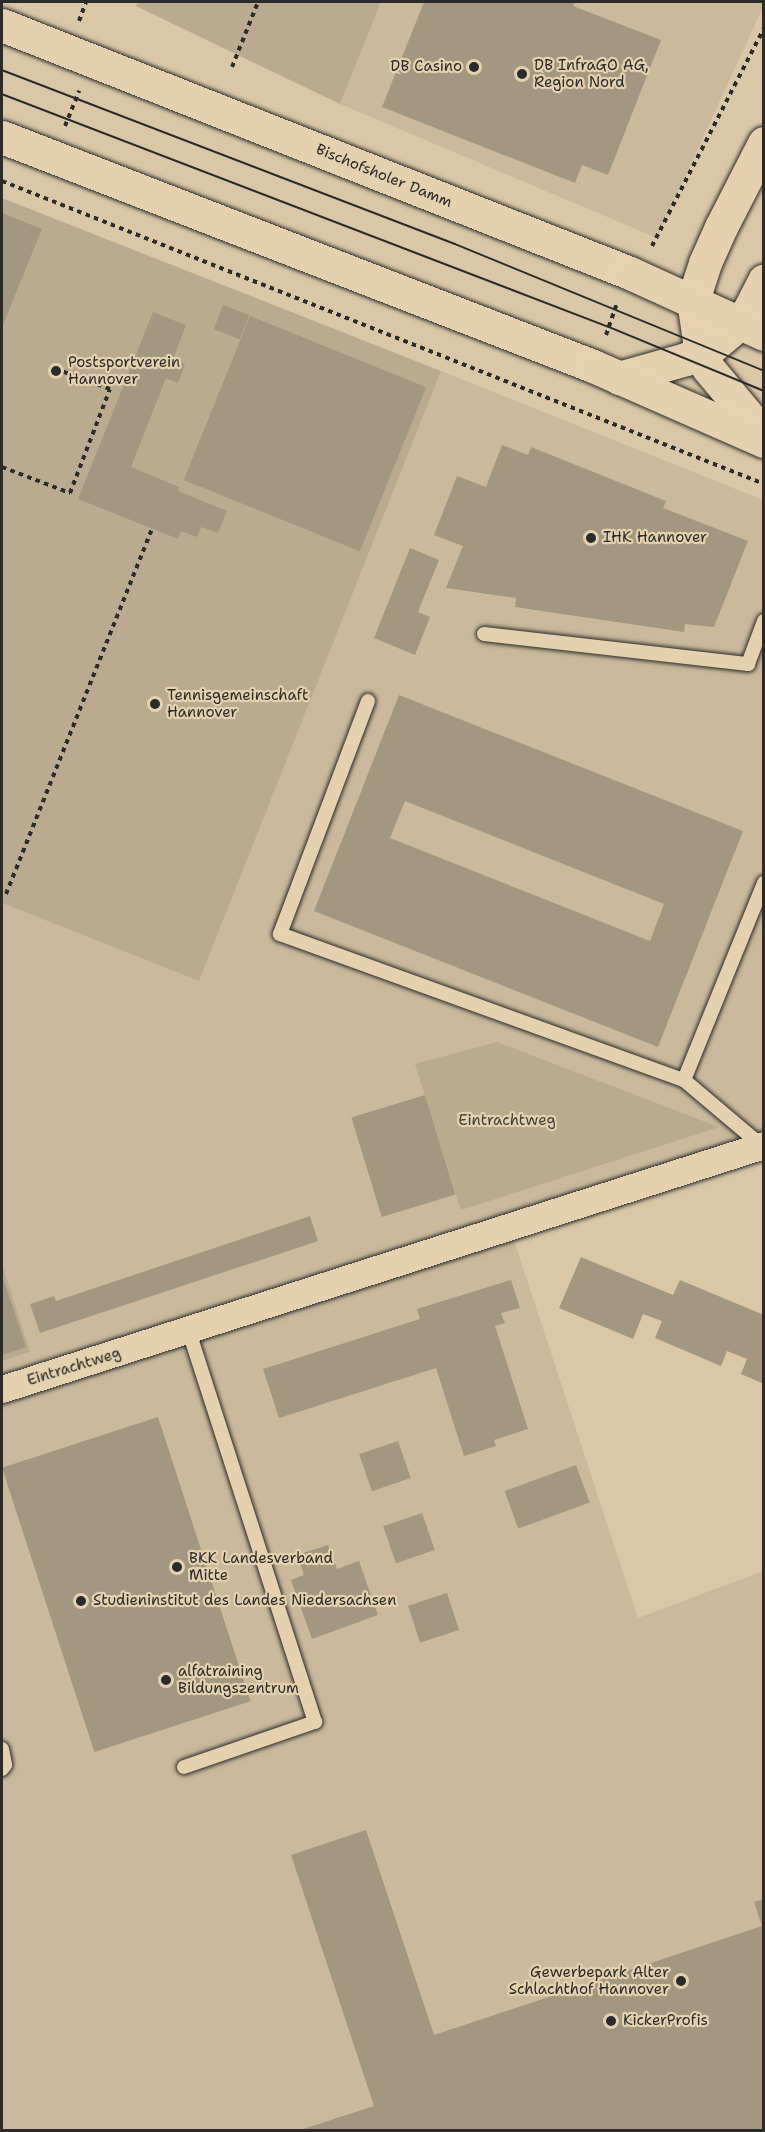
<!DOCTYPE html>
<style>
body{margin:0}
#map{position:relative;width:765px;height:2132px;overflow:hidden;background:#dac7a7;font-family:"Shantell Sans",sans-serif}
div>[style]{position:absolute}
.built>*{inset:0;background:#cab99c}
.green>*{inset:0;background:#baaa90}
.building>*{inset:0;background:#a49781;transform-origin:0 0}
.path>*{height:4px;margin-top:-2px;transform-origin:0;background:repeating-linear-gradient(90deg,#2b2b2b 0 4.5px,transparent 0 9px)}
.roads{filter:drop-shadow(0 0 2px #2b2b2b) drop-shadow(0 0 2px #2b2b2b)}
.service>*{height:14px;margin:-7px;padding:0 7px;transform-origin:7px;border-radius:7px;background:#e5d1af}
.minor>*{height:27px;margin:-13.5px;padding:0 13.5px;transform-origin:13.5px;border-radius:13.5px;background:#e5d1af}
.tertiary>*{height:33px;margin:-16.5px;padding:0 16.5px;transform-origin:16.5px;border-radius:16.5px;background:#e5d1af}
.secondary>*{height:33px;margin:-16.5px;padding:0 16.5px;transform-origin:16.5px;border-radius:16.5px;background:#e5d1af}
.tram>*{height:1.5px;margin:-0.75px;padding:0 0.75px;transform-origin:0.75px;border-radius:0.75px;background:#2b2b2b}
.dots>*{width:16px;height:16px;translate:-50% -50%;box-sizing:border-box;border:3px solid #e5d1af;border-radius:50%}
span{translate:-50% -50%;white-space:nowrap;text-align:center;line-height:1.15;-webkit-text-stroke:4.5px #e5d1af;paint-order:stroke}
.poi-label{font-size:15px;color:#2b2b2b}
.left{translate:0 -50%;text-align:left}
.right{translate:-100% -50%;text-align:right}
.street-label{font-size:15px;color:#2b2b2b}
.park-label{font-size:15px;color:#403e3a}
.frame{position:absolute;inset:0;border:3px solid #2b2b2b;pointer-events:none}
</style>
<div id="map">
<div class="built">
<i style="clip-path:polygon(381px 2px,763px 2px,763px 7px,657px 238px,340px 104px)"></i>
<i style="clip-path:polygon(441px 371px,763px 500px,763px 1145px,514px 1240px,638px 1618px,763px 1571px,763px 2130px,2px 2130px,2px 1361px,30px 1352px,2px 1264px,2px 903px,199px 981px)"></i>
</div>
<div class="green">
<i style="clip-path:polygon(138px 2px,381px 2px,340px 104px,136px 6px)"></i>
<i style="clip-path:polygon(2px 198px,441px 371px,199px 981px,2px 903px)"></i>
<i style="clip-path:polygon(497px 1042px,719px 1127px,461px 1210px,415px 1064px)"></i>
<i style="clip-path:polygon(2px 1264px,30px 1352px,2px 1361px)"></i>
</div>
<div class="building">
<i style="clip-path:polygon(424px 2px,575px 2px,573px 6px,661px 40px,608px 175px,582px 165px,575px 183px,382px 107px)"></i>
<i style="clip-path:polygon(2px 213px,42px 229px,2px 327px)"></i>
<i style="left:223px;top:305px;width:28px;height:26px;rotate:21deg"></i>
<i style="clip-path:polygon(153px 312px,186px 325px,173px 359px,185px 364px,178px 383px,166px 378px,131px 467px,179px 487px,178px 491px,227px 511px,218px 533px,201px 527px,197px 537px,181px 531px,178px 539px,78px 499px)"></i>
<i style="left:250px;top:316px;width:190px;height:177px;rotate:22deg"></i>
<i style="clip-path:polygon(502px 445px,528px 455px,531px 447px,666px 501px,663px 508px,748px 541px,714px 627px,685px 624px,684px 632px,515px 607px,516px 598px,446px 588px,463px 546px,434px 535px,457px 476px,486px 487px)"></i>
<i style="clip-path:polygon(410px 548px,439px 560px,418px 612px,430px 617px,415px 655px,374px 638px)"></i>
<i style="clip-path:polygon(evenodd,399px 695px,743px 831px,658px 1047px,314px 911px,399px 695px,405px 801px,664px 904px,650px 941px,390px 838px,405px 801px)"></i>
<i style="left:425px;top:1095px;width:104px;height:77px;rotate:73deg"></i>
<i style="clip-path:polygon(310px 1216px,318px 1241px,40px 1333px,30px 1304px,54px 1296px,56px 1301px)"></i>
<i style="clip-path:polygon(581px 1257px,673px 1295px,680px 1280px,764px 1315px,764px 1384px,741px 1374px,747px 1359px,727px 1351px,721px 1366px,655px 1338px,662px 1321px,643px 1314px,633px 1339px,559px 1308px)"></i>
<i style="clip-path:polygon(2px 1275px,26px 1347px,2px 1355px)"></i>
<i style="clip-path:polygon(511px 1280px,520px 1308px,501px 1313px,505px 1323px,495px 1326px,528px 1429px,494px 1440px,496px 1446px,464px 1456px,436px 1368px,279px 1418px,263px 1369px,420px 1319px,417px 1309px)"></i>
<i style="left:158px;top:1417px;width:299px;height:164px;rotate:72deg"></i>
<i style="left:398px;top:1441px;width:39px;height:41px;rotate:71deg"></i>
<i style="left:576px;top:1465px;width:40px;height:76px;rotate:70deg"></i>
<i style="left:422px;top:1513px;width:39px;height:41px;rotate:71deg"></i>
<i style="clip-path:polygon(328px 1545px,337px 1569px,359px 1561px,378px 1615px,312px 1639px,291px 1580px,304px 1575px,297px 1555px)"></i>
<i style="left:447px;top:1593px;width:39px;height:41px;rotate:72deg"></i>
<i style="clip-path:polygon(366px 1830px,434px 2035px,762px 1926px,754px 1902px,764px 1899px,764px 2130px,300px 2130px,374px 2106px,291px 1855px)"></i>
</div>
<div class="path">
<i style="left:79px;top:21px;width:20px;rotate:-70deg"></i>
<i style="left:232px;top:67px;width:70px;rotate:-68.2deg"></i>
<i style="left:65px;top:126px;width:38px;rotate:-68deg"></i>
<i style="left:2px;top:181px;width:820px;rotate:21.68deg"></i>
<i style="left:652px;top:246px;width:245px;rotate:-62.8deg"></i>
<i style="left:606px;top:335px;width:34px;rotate:-71deg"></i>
<i style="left:2px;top:467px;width:73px;rotate:20.9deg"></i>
<i style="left:70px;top:493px;width:111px;rotate:-69deg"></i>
<i style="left:110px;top:389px;width:63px;rotate:-159.6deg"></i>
<i style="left:6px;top:894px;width:393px;rotate:-68.2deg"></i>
</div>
<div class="roads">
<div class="service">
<i style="left:484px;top:634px;width:266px;rotate:6.5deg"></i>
<i style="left:748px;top:664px;width:46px;rotate:-69.6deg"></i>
<i style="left:368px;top:701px;width:249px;rotate:110.7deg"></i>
<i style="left:280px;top:934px;width:430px;rotate:19.9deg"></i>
<i style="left:762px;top:1146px;width:102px;rotate:-139.8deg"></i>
<i style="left:684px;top:1080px;width:213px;rotate:-67.9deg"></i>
<i style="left:2px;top:1749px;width:16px;rotate:79deg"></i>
<i style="left:5px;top:1765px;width:5px;rotate:127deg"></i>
<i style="left:184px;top:1767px;width:139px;rotate:-19deg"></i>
<i style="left:315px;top:1722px;width:411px;rotate:-107.9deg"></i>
</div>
<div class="minor">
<i style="left:2px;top:1389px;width:800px;rotate:-17.76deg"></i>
</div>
<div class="tertiary">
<i style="left:764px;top:143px;width:94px;rotate:117.1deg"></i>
<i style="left:721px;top:227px;width:39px;rotate:114deg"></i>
<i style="left:705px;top:263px;width:39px;rotate:108deg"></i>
<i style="left:693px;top:300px;width:55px;rotate:81.6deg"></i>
<i style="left:701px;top:354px;width:16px;rotate:63deg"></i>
<i style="left:708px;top:368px;width:87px;rotate:50.1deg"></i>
<i style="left:619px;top:378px;width:70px;rotate:-15.8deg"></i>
<i style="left:686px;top:359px;width:26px;rotate:-25deg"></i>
<i style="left:710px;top:348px;width:38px;rotate:-40deg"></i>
<i style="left:739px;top:324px;width:19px;rotate:-55deg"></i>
<i style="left:750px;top:308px;width:31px;rotate:-63deg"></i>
</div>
<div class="secondary">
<i style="left:2px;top:25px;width:675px;rotate:21.55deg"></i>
<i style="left:630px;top:273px;width:147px;rotate:24.5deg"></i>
<i style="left:2px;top:137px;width:634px;rotate:21.18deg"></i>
<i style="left:593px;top:366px;width:187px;rotate:23.7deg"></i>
</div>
</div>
<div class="tram">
<i style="left:2px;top:70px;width:485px;rotate:21deg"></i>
<i style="left:455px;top:244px;width:334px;rotate:22.3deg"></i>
<i style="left:2px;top:94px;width:650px;rotate:21deg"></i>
<i style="left:609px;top:327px;width:168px;rotate:22.4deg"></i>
</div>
<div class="dots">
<i style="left:474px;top:67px;background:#2b2b2b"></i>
<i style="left:522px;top:74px;background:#2b2b2b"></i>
<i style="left:56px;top:371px;background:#2b2b2b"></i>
<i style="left:591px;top:538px;background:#2b2b2b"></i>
<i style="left:155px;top:704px;background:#2b2b2b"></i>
<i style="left:177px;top:1567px;background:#2b2b2b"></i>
<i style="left:81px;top:1601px;background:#2b2b2b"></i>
<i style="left:166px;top:1680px;background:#2b2b2b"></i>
<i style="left:681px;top:1981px;background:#2b2b2b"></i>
<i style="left:611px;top:2021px;background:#2b2b2b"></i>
</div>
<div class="poi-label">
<span class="left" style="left:534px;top:74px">DB InfraGO AG,<br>Region Nord</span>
<span class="right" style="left:462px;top:67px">DB Casino</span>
<span class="left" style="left:68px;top:371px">Postsportverein<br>Hannover</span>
<span class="left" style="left:603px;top:538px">IHK Hannover</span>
<span class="left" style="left:167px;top:704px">Tennisgemeinschaft<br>Hannover</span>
<span class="left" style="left:189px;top:1567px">BKK Landesverband<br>Mitte</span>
<span class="left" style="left:93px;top:1601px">Studieninstitut des Landes Niedersachsen</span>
<span class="left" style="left:178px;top:1680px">alfatraining<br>Bildungszentrum</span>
<span class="right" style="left:669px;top:1981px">Gewerbepark Alter<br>Schlachthof Hannover</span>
<span class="left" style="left:623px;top:2021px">KickerProfis</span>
</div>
<div class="street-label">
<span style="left:384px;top:176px;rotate:22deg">Bischofsholer Damm</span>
<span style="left:74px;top:1367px;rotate:-17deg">Eintrachtweg</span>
</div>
<div class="park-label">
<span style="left:507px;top:1121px">Eintrachtweg</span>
</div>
<div class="frame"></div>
</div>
